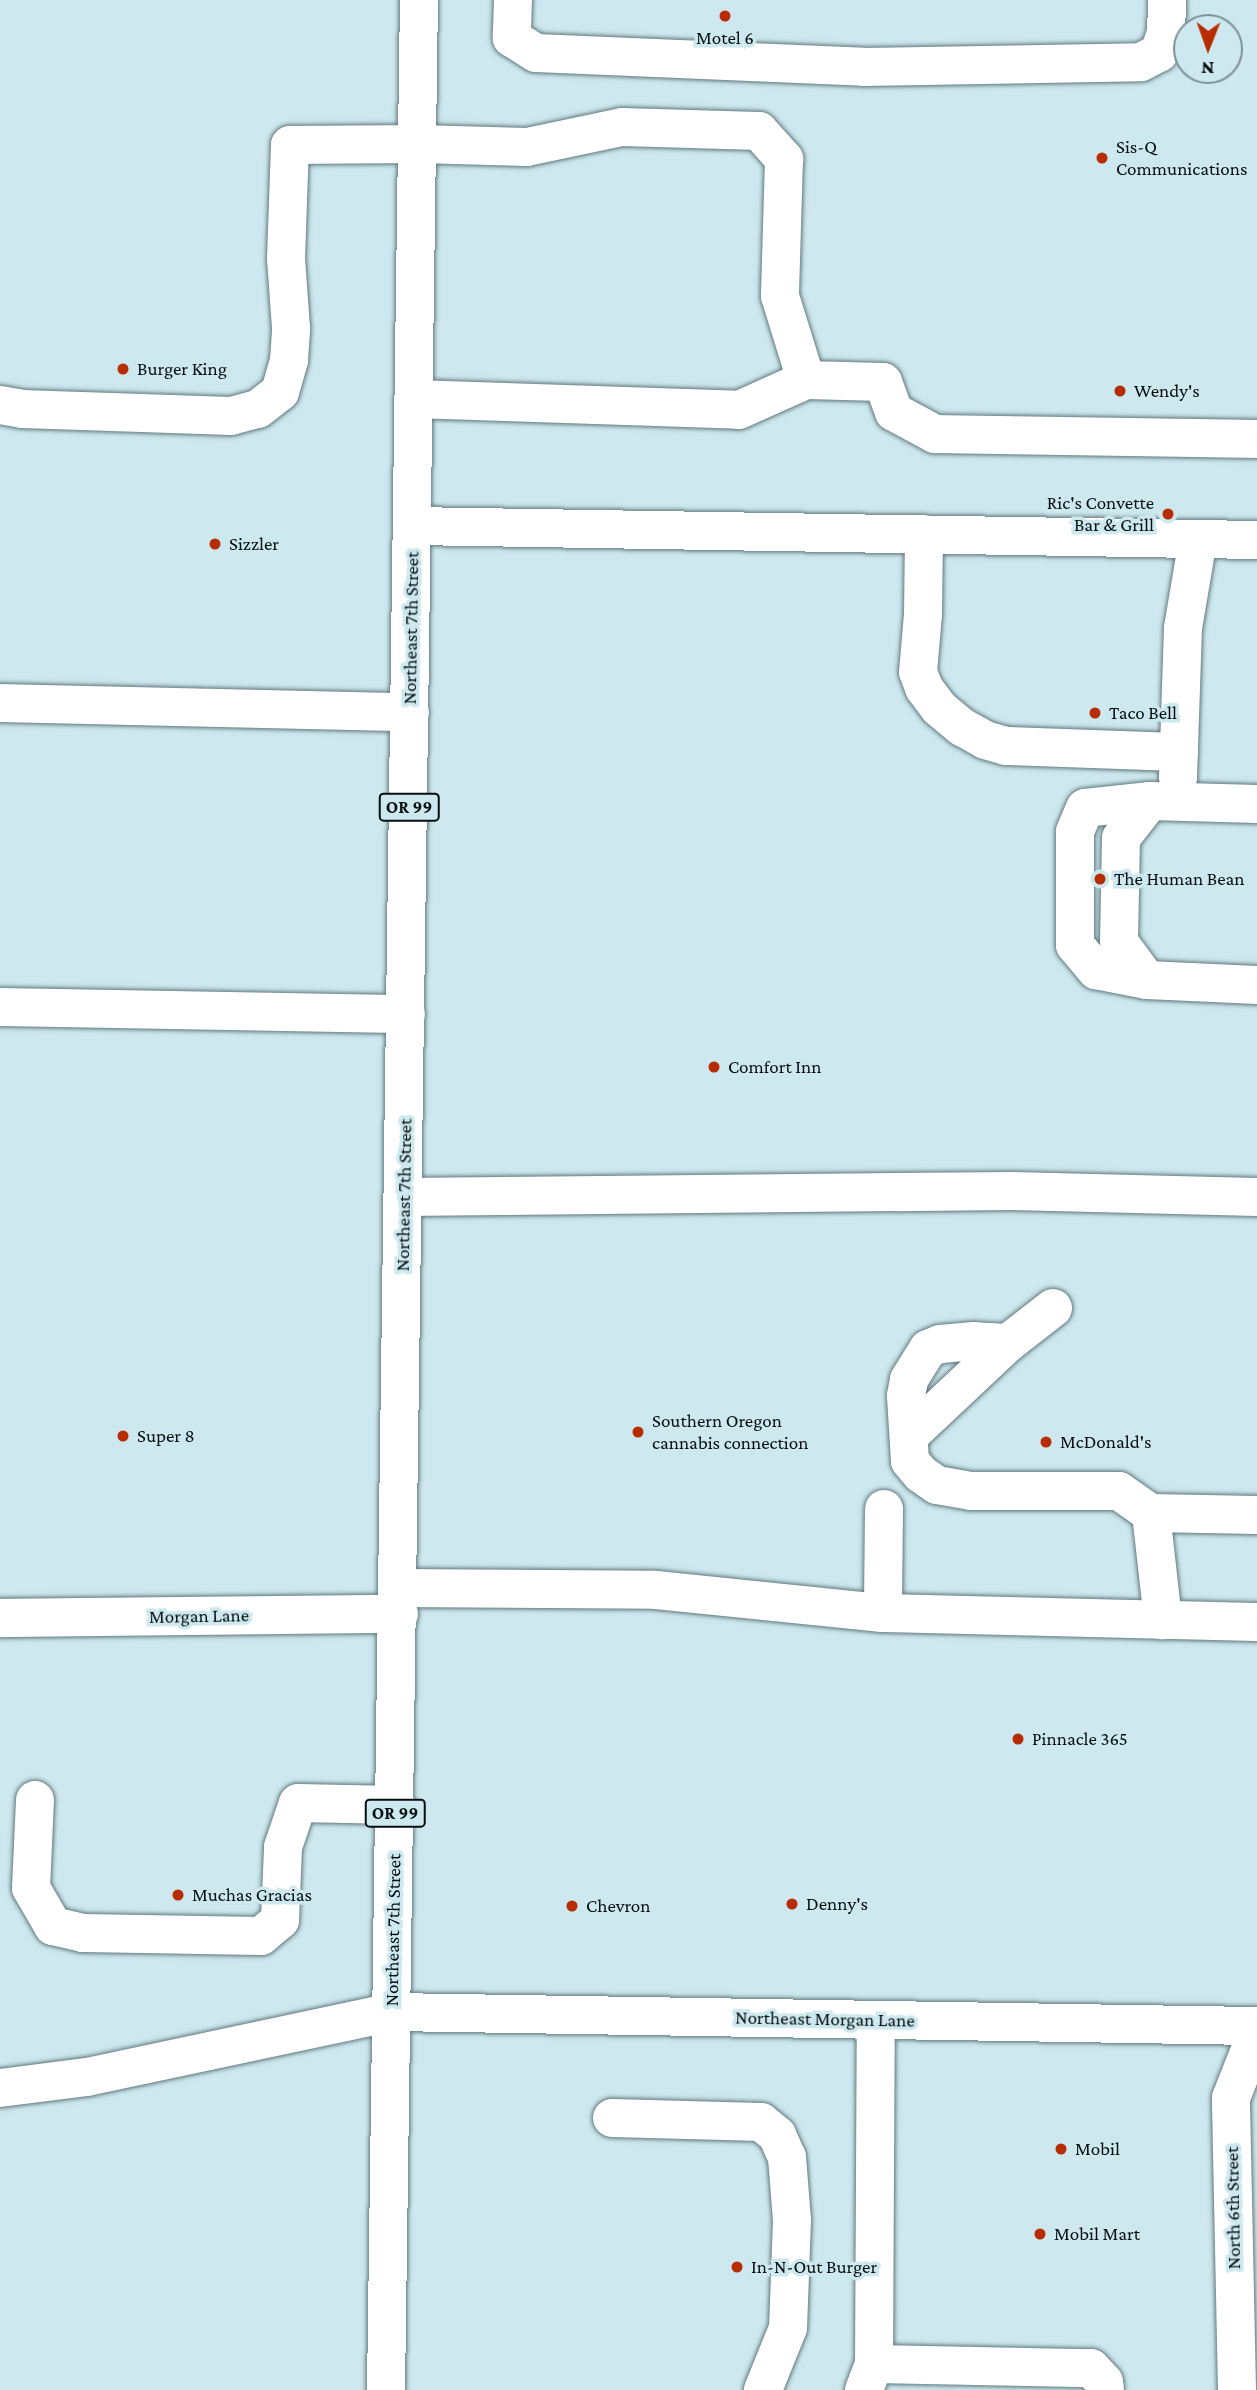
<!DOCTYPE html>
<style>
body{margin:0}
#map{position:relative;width:1257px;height:2390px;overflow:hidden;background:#cde8ee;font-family:"Crimson Pro",serif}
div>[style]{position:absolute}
.roads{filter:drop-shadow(0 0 2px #61797f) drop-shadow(0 0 2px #61797f)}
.minor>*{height:38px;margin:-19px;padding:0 19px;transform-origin:19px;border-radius:19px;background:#fff}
.major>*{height:38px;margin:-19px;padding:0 19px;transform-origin:19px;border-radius:19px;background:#fff}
.highway>*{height:38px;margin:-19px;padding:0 19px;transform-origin:19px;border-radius:19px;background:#fff}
.dots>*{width:19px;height:19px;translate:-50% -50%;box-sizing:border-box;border:4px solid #cde8ee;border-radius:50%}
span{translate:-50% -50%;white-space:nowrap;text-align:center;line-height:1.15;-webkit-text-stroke:7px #cde8ee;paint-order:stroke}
.shield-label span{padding:2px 5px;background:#cde8ee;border:2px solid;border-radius:5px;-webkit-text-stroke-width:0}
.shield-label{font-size:18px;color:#050e10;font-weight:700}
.poi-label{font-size:19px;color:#050e10}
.left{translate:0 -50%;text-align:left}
.right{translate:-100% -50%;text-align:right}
.street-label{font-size:19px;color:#050e10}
.north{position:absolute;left:1173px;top:14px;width:70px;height:70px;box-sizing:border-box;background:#cde8ee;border:2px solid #7d9195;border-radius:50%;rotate:181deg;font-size:19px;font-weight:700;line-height:28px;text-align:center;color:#050e10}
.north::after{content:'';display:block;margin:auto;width:24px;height:32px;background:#b72d01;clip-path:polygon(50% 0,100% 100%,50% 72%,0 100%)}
</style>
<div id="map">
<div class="roads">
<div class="minor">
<i style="left:513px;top:0;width:38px;rotate:92deg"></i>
<i style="left:512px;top:38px;width:28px;rotate:32deg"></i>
<i style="left:536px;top:53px;width:328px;rotate:2.4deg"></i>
<i style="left:864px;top:67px;width:277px;rotate:-1deg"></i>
<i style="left:1141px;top:62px;width:20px;rotate:-27deg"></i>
<i style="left:1159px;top:53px;width:21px;rotate:-71deg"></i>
<i style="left:1166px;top:33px;width:33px;rotate:-88deg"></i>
<i style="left:414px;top:399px;width:325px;rotate:1.9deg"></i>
<i style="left:739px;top:410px;width:73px;rotate:-24.1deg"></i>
<i style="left:806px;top:380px;width:77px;rotate:1.5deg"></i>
<i style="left:883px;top:382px;width:32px;rotate:70deg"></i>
<i style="left:894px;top:412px;width:47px;rotate:28.2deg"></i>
<i style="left:935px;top:434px;width:322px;rotate:0.9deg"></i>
<i style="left:0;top:405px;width:22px;rotate:10deg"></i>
<i style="left:22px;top:409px;width:209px;rotate:1.9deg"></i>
<i style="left:231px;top:416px;width:28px;rotate:-15deg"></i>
<i style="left:258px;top:409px;width:28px;rotate:-38deg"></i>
<i style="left:280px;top:392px;width:33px;rotate:-74deg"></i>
<i style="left:289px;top:360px;width:32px;rotate:-86deg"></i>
<i style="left:291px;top:328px;width:69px;rotate:-94.1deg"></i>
<i style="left:286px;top:259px;width:114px;rotate:-88deg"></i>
<i style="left:290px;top:145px;width:128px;rotate:-0.4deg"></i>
<i style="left:418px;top:144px;width:109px;rotate:1.6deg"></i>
<i style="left:527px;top:147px;width:97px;rotate:-11.9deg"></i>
<i style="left:622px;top:127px;width:137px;rotate:1.7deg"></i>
<i style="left:759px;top:131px;width:38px;rotate:48deg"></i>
<i style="left:784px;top:159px;width:137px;rotate:91.7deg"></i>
<i style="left:780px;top:296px;width:88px;rotate:72.8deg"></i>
<i style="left:412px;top:526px;width:845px;rotate:0.95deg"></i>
<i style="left:924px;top:534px;width:80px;rotate:90.7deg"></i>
<i style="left:923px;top:614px;width:58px;rotate:94.9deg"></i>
<i style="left:918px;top:672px;width:17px;rotate:69deg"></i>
<i style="left:924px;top:688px;width:25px;rotate:53deg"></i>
<i style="left:939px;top:708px;width:30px;rotate:40deg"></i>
<i style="left:962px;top:727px;width:26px;rotate:29deg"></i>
<i style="left:985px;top:740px;width:22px;rotate:16deg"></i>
<i style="left:1006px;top:746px;width:173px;rotate:2deg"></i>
<i style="left:0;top:703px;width:410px;rotate:1.3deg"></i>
<i style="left:1178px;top:778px;width:150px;rotate:-88.1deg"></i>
<i style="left:1183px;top:628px;width:90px;rotate:-80.4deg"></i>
<i style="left:1257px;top:804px;width:107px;rotate:-178.4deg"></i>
<i style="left:1150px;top:801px;width:65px;rotate:173.9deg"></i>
<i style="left:1085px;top:808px;width:26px;rotate:113deg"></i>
<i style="left:1075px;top:832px;width:113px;rotate:90deg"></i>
<i style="left:1075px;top:945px;width:33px;rotate:50deg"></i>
<i style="left:1096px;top:970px;width:52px;rotate:11.1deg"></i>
<i style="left:1147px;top:980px;width:110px;rotate:2.6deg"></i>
<i style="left:1147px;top:980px;width:47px;rotate:-126.4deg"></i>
<i style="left:1119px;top:942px;width:104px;rotate:-88.9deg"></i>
<i style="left:1121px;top:838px;width:47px;rotate:-51.9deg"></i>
<i style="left:0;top:1007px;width:406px;rotate:1deg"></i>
<i style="left:404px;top:1197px;width:608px;rotate:-0.57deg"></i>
<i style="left:1012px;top:1191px;width:245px;rotate:1.4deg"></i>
<i style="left:1053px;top:1308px;width:57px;rotate:142.1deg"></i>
<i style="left:1008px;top:1343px;width:34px;rotate:-177deg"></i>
<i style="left:974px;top:1341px;width:34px;rotate:175deg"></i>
<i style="left:940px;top:1344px;width:13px;rotate:157deg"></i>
<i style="left:928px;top:1349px;width:36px;rotate:122deg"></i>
<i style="left:909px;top:1380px;width:16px;rotate:101deg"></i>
<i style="left:906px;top:1396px;width:65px;rotate:86.5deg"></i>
<i style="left:910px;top:1461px;width:17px;rotate:50deg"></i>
<i style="left:921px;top:1474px;width:19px;rotate:35deg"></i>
<i style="left:937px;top:1485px;width:34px;rotate:10deg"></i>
<i style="left:970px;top:1491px;width:149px"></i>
<i style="left:1119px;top:1491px;width:39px;rotate:35deg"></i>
<i style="left:1151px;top:1513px;width:106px;rotate:1.1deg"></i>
<i style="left:910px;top:1435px;width:134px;rotate:-43.2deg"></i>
<i style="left:884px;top:1509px;width:104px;rotate:90.6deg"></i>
<i style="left:883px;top:1613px;width:374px;rotate:1.4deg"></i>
<i style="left:1151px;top:1513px;width:108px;rotate:83.6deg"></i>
<i style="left:399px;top:1588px;width:257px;rotate:0.4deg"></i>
<i style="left:656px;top:1590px;width:228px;rotate:5.8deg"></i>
<i style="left:0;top:1618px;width:399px;rotate:-0.6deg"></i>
<i style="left:35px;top:1800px;width:88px;rotate:92.6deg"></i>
<i style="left:31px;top:1888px;width:44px;rotate:59.9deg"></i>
<i style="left:53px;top:1926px;width:31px;rotate:13deg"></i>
<i style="left:83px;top:1933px;width:178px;rotate:1deg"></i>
<i style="left:261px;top:1936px;width:25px;rotate:-40deg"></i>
<i style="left:280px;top:1920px;width:73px;rotate:-87.6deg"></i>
<i style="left:283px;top:1847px;width:46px;rotate:-71.2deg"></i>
<i style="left:298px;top:1803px;width:98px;rotate:1.2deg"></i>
<i style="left:392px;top:2012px;width:865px;rotate:0.93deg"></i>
<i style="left:612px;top:2118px;width:149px;rotate:1.5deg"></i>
<i style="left:761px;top:2122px;width:21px;rotate:39deg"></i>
<i style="left:777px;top:2135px;width:24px;rotate:66deg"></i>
<i style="left:787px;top:2157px;width:63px;rotate:85.5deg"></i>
<i style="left:792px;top:2220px;width:108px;rotate:92.1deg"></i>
<i style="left:788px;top:2328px;width:67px;rotate:112deg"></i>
<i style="left:874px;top:2364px;width:217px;rotate:1.1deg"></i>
<i style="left:1091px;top:2368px;width:19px;rotate:47deg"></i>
<i style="left:1104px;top:2382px;width:8px;rotate:83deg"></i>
<i style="left:864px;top:2390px;width:28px;rotate:-69deg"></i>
<i style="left:874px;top:2364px;width:343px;rotate:-89.7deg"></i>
</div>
<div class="major">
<i style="left:1237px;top:2390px;width:292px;rotate:-91.2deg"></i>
<i style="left:1231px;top:2098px;width:71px;rotate:-68.5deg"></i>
</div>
<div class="highway">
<i style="left:0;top:2088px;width:88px;rotate:-7.2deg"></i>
<i style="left:87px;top:2077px;width:312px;rotate:-12deg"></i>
<i style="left:386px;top:2390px;width:2390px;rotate:-89.21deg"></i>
</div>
</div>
<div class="dots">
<i style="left:725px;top:16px;background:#b72d01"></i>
<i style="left:1102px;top:158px;background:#b72d01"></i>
<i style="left:123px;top:369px;background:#b72d01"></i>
<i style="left:1120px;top:391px;background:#b72d01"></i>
<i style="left:1168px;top:514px;background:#b72d01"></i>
<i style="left:215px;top:544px;background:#b72d01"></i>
<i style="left:1095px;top:713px;background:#b72d01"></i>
<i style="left:1100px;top:879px;background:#b72d01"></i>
<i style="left:714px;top:1067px;background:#b72d01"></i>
<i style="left:638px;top:1432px;background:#b72d01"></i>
<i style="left:123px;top:1436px;background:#b72d01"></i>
<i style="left:1046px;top:1442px;background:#b72d01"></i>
<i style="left:1018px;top:1739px;background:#b72d01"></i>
<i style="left:178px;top:1895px;background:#b72d01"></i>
<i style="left:792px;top:1904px;background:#b72d01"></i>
<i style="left:572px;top:1906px;background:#b72d01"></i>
<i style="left:1061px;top:2149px;background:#b72d01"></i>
<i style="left:1040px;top:2234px;background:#b72d01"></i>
<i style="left:737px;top:2267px;background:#b72d01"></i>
</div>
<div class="shield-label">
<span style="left:409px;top:807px">OR 99</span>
<span style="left:395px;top:1813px">OR 99</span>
</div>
<div class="poi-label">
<span style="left:725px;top:38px">Motel 6</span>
<span class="left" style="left:1116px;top:158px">Sis-Q<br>Communications</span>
<span class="left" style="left:137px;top:369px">Burger King</span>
<span class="left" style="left:1134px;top:391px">Wendy's</span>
<span class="right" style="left:1154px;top:514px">Ric's Convette<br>Bar &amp; Grill</span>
<span class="left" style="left:229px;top:544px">Sizzler</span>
<span class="left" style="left:1109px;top:713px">Taco Bell</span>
<span class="left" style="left:1114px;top:879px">The Human Bean</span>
<span class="left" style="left:728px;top:1067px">Comfort Inn</span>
<span class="left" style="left:652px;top:1432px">Southern Oregon<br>cannabis connection</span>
<span class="left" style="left:137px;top:1436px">Super 8</span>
<span class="left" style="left:1060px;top:1442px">McDonald's</span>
<span class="left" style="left:1032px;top:1739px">Pinnacle 365</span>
<span class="left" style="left:192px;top:1895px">Muchas Gracias</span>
<span class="left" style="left:806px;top:1904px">Denny's</span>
<span class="left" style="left:586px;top:1906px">Chevron</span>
<span class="left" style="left:1075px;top:2149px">Mobil</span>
<span class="left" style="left:1054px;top:2234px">Mobil Mart</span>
<span class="left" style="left:751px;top:2267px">In-N-Out Burger</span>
</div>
<div class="street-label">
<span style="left:411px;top:628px;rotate:-89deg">Northeast 7th Street</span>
<span style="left:404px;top:1195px;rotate:-89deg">Northeast 7th Street</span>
<span style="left:199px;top:1616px;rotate:-1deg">Morgan Lane</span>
<span style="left:393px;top:1930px;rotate:-89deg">Northeast 7th Street</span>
<span style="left:825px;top:2019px;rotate:1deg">Northeast Morgan Lane</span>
<span style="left:1233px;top:2208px;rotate:-91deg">North 6th Street</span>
</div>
<div class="north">N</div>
</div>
